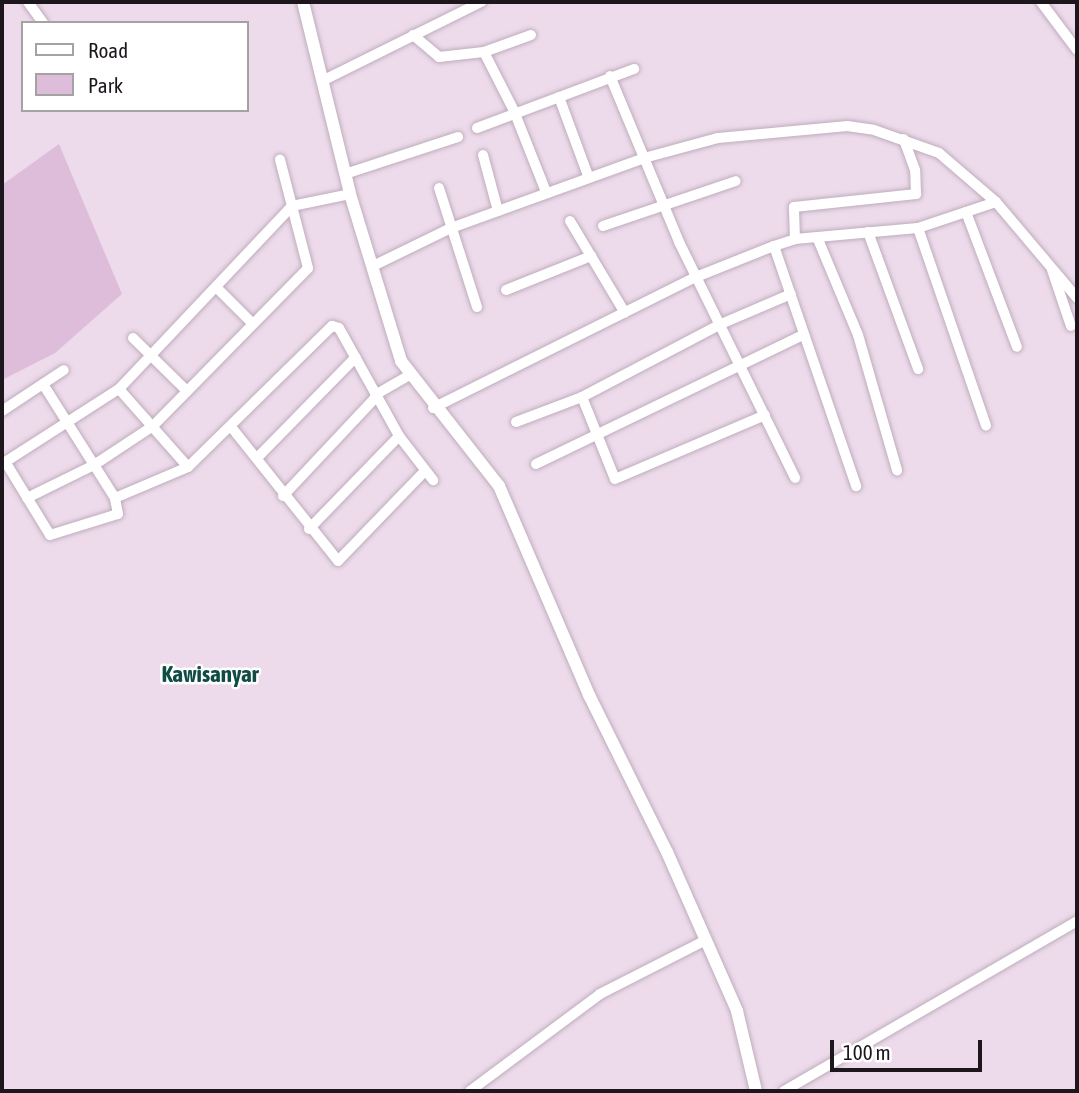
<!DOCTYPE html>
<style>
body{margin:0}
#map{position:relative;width:1079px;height:1093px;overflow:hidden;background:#eddbeb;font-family:"Asap Condensed",sans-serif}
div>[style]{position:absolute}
.green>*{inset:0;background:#debdda}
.roads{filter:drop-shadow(0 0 2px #beadbc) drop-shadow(0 0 2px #beadbc)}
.minor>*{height:10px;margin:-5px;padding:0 5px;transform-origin:5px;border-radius:5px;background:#fff}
.tertiary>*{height:12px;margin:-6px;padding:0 6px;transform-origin:6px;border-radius:6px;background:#fff}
span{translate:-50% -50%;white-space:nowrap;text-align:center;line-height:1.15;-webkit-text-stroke:5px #fff;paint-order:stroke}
.quarter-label{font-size:23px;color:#0f4c46;font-weight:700}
.frame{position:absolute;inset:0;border:4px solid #1d161c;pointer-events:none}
.legend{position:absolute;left:21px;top:21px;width:228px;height:91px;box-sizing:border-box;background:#fff;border:2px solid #a5a2a4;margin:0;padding:9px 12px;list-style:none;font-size:21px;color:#1d161c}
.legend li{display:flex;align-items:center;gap:14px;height:35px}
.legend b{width:35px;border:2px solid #a5a2a4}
.scale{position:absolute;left:830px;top:1040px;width:152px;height:32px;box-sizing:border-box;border:4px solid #1d161c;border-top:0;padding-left:9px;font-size:21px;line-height:24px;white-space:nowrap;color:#1d161c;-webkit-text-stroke:5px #fff;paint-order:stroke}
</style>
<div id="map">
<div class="green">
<i style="clip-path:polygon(59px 144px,122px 294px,55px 353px,2px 380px,2px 185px)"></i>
</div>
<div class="roads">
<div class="minor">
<i style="left:28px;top:2px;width:26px;rotate:54deg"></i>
<i style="left:1041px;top:2px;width:60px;rotate:53.1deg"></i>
<i style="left:413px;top:35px;width:34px;rotate:40deg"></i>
<i style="left:439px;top:57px;width:45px;rotate:-6.3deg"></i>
<i style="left:531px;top:35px;width:50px;rotate:160.1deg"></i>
<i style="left:484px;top:52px;width:66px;rotate:63deg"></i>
<i style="left:514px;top:111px;width:87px;rotate:68.4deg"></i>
<i style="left:610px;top:76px;width:180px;rotate:67.4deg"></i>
<i style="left:679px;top:242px;width:263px;rotate:63.8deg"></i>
<i style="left:322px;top:81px;width:178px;rotate:-26.4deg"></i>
<i style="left:559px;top:97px;width:86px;rotate:69.7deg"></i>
<i style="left:477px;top:128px;width:168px;rotate:-20.6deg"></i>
<i style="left:483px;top:155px;width:58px;rotate:75deg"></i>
<i style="left:345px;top:174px;width:119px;rotate:-18.1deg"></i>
<i style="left:439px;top:188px;width:125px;rotate:72.3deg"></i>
<i style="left:966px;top:212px;width:144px;rotate:69.3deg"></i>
<i style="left:570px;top:221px;width:107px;rotate:59.1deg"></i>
<i style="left:603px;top:226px;width:140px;rotate:-18.7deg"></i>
<i style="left:918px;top:228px;width:209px;rotate:71deg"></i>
<i style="left:868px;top:232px;width:146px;rotate:69.9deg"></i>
<i style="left:817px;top:237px;width:106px;rotate:67.3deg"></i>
<i style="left:858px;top:335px;width:141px;rotate:73.9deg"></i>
<i style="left:795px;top:239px;width:32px;rotate:-92deg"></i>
<i style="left:794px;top:207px;width:123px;rotate:-6.1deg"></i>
<i style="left:916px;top:194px;width:24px;rotate:-92deg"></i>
<i style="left:915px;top:170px;width:33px;rotate:-110deg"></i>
<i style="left:774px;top:246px;width:254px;rotate:71.1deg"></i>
<i style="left:375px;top:265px;width:85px;rotate:-26deg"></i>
<i style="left:451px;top:228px;width:205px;rotate:-19.9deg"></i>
<i style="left:644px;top:158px;width:77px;rotate:-15.1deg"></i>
<i style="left:718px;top:138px;width:130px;rotate:-5.3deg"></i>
<i style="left:847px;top:126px;width:27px;rotate:8deg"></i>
<i style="left:874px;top:130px;width:69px;rotate:19.5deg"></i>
<i style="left:939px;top:153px;width:75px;rotate:40.7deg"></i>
<i style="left:996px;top:202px;width:126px;rotate:49.8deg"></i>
<i style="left:1052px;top:270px;width:59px;rotate:71.3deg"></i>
<i style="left:216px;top:287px;width:52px;rotate:45deg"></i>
<i style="left:506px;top:290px;width:92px;rotate:-21.8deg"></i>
<i style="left:133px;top:338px;width:76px;rotate:44.5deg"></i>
<i style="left:119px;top:389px;width:104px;rotate:48.5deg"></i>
<i style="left:375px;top:395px;width:39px;rotate:-30deg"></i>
<i style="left:582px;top:397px;width:88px;rotate:68.1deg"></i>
<i style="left:615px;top:479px;width:163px;rotate:-23.1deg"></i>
<i style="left:433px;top:408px;width:294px;rotate:-26.5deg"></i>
<i style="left:696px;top:277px;width:84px;rotate:-21.7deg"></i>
<i style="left:774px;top:246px;width:22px;rotate:-18deg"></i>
<i style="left:795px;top:239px;width:123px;rotate:-5.1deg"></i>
<i style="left:918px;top:228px;width:82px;rotate:-18.4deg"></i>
<i style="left:2px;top:411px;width:74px;rotate:-33.5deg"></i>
<i style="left:516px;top:422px;width:71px;rotate:-20.7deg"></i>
<i style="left:582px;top:397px;width:157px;rotate:-27.7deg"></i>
<i style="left:721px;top:324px;width:76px;rotate:-23.2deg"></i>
<i style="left:232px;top:428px;width:170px;rotate:51.4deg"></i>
<i style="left:338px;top:561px;width:124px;rotate:-46deg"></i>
<i style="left:257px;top:458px;width:141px;rotate:-45.6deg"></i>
<i style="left:6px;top:463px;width:84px;rotate:58.6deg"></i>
<i style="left:50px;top:535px;width:71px;rotate:-17.2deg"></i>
<i style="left:118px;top:514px;width:16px;rotate:-101deg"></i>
<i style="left:115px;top:498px;width:135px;rotate:-122.3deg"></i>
<i style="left:2px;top:464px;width:139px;rotate:-32.7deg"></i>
<i style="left:119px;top:389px;width:252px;rotate:-46.6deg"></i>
<i style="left:292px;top:206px;width:59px;rotate:-11.7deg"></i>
<i style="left:536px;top:464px;width:297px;rotate:-25.8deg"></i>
<i style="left:283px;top:496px;width:136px;rotate:-46.8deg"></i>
<i style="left:27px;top:498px;width:75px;rotate:-26.2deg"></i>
<i style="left:94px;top:465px;width:71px;rotate:-33.5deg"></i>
<i style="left:153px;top:426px;width:221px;rotate:-45.5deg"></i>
<i style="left:308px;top:268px;width:112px;rotate:-104.5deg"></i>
<i style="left:115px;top:498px;width:79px;rotate:-23deg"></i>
<i style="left:188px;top:467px;width:202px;rotate:-44.4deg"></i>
<i style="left:332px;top:326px;width:7px;rotate:16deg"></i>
<i style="left:339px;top:328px;width:124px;rotate:60.9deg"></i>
<i style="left:399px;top:436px;width:56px;rotate:52.3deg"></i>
<i style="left:309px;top:529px;width:129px;rotate:-45.9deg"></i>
<i style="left:470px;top:1091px;width:162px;rotate:-36.7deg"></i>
<i style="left:600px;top:994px;width:117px;rotate:-27deg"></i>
<i style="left:784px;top:1091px;width:339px;rotate:-30.1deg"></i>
</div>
<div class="tertiary">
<i style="left:303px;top:2px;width:198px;rotate:76.2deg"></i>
<i style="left:350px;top:194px;width:175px;rotate:73deg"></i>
<i style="left:401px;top:361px;width:159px;rotate:51.9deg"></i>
<i style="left:499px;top:486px;width:228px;rotate:66.7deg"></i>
<i style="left:589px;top:695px;width:175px;rotate:63.6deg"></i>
<i style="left:667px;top:852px;width:174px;rotate:66.2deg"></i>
<i style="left:737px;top:1011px;width:82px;rotate:76.6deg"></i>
</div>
</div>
<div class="quarter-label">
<span style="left:210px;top:674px">Kawisanyar</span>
</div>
<div class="frame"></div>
<ul class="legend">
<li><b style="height:9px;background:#fff"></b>Road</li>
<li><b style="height:19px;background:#debdda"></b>Park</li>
</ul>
<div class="scale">100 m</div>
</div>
